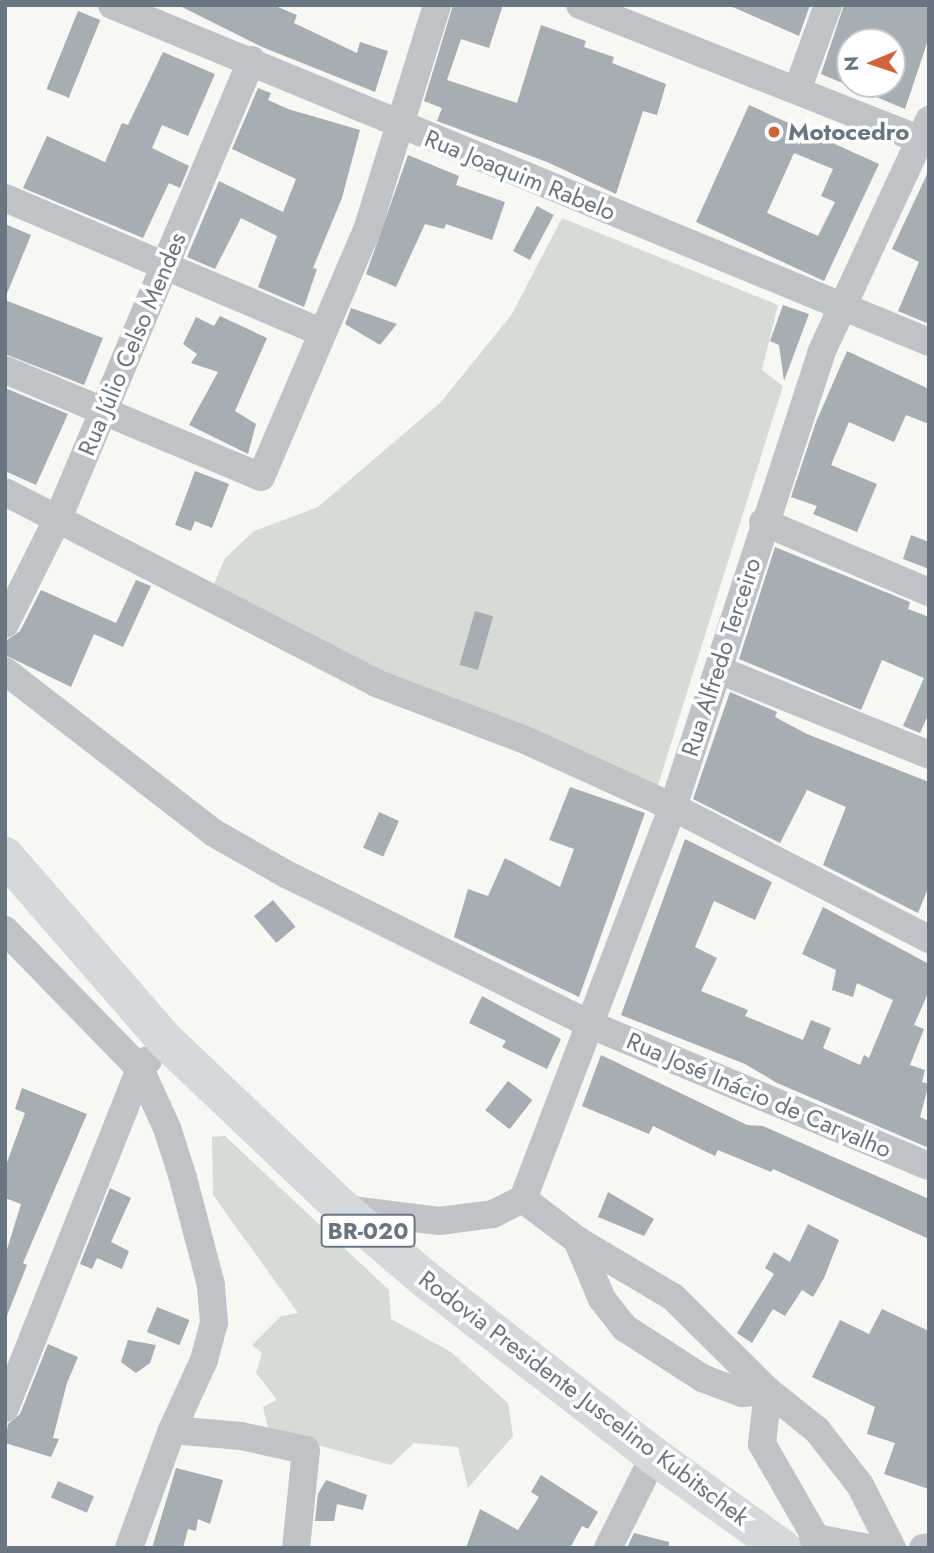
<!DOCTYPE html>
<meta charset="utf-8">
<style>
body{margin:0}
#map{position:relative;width:934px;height:1553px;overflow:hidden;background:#f7f7f4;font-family:Jost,sans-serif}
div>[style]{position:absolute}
.green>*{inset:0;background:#d6dbd4}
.building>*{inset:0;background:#a6adb3;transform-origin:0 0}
.minor>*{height:28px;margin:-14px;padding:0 14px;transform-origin:14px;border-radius:14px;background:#bfc2c6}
.highway>*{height:38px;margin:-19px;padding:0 19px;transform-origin:19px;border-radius:19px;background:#d5d9dc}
.dots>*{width:19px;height:19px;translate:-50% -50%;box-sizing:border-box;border:4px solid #fff;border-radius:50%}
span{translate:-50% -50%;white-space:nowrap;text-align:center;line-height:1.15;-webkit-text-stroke:7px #fff;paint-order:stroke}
.shield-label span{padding:2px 5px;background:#fff;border:2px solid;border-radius:5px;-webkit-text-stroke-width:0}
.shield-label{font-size:23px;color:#697682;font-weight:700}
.poi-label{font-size:24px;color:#697682;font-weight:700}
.left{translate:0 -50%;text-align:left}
.street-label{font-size:24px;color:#697682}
.frame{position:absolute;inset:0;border:7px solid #697682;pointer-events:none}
.north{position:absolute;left:836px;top:28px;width:70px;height:70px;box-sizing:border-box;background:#fff;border:2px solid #c3c8cd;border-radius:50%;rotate:268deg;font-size:19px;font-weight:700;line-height:28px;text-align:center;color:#697682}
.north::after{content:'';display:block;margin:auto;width:24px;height:32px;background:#cf633c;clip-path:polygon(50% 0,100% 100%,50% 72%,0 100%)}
</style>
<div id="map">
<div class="green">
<i style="clip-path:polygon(562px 218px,778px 305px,762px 370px,783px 386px,658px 785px,573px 751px,517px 722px,381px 676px,211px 591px,225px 558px,254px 531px,318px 507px,441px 402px,512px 314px)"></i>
<i style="clip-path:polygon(225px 1136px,389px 1290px,391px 1319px,451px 1352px,508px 1403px,513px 1436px,468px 1488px,458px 1447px,414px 1443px,391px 1465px,269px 1432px,263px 1407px,277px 1400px,256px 1373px,262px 1353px,252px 1345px,281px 1316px,298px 1313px,213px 1195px,212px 1137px)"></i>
</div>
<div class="building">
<i style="clip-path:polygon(178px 5px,273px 5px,297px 15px,294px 23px,357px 53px,360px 42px,388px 51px,375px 92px,262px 47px)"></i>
<i style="clip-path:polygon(453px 5px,503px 5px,489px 48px,461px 39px,447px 80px,517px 103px,541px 25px,586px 41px,584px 47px,614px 57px,612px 63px,666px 84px,657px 115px,643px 111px,616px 194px,547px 162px,437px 121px,442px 108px,424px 101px)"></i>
<i style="clip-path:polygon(728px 5px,810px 5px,799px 36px)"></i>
<i style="clip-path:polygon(evenodd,844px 5px,929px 5px,929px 37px,905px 109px,821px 74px,844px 5px,850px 42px,892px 42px,892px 84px,850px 84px,850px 42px)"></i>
<i style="left:78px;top:11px;width:24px;height:84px;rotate:22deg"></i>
<i style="clip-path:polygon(163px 52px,215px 74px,188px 136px,162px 125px,152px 148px,189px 166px,180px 188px,169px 183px,143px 238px,23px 188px,47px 136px,105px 162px,122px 123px,128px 125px)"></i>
<i style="clip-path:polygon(258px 88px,271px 93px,268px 100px,288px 109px,360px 130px,342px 198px,313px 268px,317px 269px,304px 307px,258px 287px,277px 236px,241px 218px,215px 269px,187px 257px,219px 181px,283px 212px,296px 179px,232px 149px)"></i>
<i style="clip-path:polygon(evenodd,749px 105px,879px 164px,824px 281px,696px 222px,749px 105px,794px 153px,833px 169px,821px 196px,835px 202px,818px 236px,767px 213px,794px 153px)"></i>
<i style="clip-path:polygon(408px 155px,459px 176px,456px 185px,505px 202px,492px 240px,446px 224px,444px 229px,425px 224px,396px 287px,366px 274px)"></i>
<i style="clip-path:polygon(929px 170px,929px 324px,898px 311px,919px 262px,892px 249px)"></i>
<i style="left:537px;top:206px;width:19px;height:51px;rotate:28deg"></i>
<i style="clip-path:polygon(5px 224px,31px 235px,6px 296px,5px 296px)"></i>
<i style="clip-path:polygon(5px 300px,103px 338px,84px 385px,5px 354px)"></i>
<i style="clip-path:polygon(783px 305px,809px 314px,784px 381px,779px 345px,770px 341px)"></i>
<i style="clip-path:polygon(351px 308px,397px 324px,380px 345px,345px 324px)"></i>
<i style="clip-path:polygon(220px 316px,267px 338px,235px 411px,256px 424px,248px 454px,189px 425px,218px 372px,191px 363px,197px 354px,183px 344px,196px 317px,214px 326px)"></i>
<i style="clip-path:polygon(847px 351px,929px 389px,929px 424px,906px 415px,894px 442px,849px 422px,831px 465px,877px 484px,857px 532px,813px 514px,817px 506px,791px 497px,816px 422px)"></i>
<i style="clip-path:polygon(5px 388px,68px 414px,36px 485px,5px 471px)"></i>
<i style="clip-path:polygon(195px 471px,229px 484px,212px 528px,195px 521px,191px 531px,175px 525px)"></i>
<i style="clip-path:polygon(911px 535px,929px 542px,929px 569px,903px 559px)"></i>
<i style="clip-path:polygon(775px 547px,910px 602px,908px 609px,929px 617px,929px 713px,920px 733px,903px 726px,924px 678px,882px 660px,861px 710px,739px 659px)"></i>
<i style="clip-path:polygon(136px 580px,151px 586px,123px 647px,94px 634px,71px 687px,5px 655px,7px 640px,20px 631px,41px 590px,116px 623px)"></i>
<i style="left:475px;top:611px;width:19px;height:56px;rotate:16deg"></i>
<i style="clip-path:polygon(730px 692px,777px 712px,775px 717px,807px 734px,929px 782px,929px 886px,918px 913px,823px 865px,846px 807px,807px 790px,780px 843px,693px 799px)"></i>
<i style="clip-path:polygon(570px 787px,645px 813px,579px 997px,454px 937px,468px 889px,488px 896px,505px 858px,560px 887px,574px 849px,549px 840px)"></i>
<i style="left:379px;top:812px;width:22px;height:39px;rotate:24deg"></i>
<i style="clip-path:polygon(685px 839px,772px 882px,755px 920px,714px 901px,695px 947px,717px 958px,701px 991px,748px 1010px,745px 1016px,803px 1040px,811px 1020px,831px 1028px,823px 1048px,860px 1065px,864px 1055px,869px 1058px,893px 1000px,857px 983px,853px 997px,832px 990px,836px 970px,802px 954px,823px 907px,929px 964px,929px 991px,914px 1025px,924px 1029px,910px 1065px,925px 1070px,922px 1082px,929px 1084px,920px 1117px,929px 1121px,929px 1148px,777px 1083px,745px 1064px,621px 1015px)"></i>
<i style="left:273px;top:900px;width:35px;height:25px;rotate:50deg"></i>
<i style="clip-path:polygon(482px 996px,561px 1039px,547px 1069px,502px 1047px,506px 1041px,469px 1023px)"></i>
<i style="clip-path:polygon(601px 1055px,747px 1125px,763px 1126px,929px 1199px,929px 1239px,773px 1169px,771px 1172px,718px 1150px,715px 1156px,653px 1126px,649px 1134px,582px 1106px)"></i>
<i style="left:508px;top:1081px;width:31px;height:37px;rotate:38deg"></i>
<i style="clip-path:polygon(22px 1088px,87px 1114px,23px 1263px,27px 1265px,6px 1318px,5px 1256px,21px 1204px,5px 1198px,5px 1168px,25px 1113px,15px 1109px)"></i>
<i style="clip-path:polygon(110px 1188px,131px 1198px,111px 1242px,129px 1251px,122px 1269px,97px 1258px,92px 1269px,80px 1264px)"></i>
<i style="clip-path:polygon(608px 1192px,654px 1219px,644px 1236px,598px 1217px)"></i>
<i style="clip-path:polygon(808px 1224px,839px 1240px,824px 1278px,813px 1297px,802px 1290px,785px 1316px,773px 1309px,752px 1343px,737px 1333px,774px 1274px,765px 1268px,774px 1252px,790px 1262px)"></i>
<i style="left:157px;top:1307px;width:35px;height:27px;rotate:22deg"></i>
<i style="clip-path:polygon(882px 1309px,929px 1331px,929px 1489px,884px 1474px,895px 1443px,867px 1434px,875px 1407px,812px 1377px,840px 1320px,869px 1334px)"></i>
<i style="clip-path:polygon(128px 1340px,156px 1345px,150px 1363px,136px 1373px,121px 1362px)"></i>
<i style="clip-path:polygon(48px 1344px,78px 1357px,67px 1383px,53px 1438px,59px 1439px,51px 1457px,5px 1443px,8px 1424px,20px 1414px)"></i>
<i style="clip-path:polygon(176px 1468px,223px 1480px,210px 1524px,198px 1519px,196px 1531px,188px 1529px,183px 1548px,152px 1548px)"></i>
<i style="clip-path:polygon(541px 1475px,598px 1512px,588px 1529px,582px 1526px,570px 1548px,466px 1548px,480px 1509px,518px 1530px,539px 1497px,531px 1492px)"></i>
<i style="clip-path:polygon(326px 1480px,367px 1495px,363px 1510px,337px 1504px,334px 1521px,315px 1521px,318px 1494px)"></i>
<i style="left:58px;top:1481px;width:39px;height:18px;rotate:23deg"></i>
<i style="clip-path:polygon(634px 1533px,669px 1542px,669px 1548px,627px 1548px)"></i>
</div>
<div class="minor">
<i style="left:112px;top:5px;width:884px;rotate:22.42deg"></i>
<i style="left:580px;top:5px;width:375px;rotate:21.6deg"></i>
<i style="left:798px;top:88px;width:88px;rotate:-70.1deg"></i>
<i style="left:5px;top:198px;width:345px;rotate:23deg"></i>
<i style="left:5px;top:370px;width:277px;rotate:22.7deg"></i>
<i style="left:261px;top:477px;width:272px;rotate:-66.8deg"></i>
<i style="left:368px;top:227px;width:232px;rotate:-72.7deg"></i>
<i style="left:5px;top:492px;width:417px;rotate:27.2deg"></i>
<i style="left:376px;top:683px;width:157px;rotate:20.9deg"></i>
<i style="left:523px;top:739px;width:165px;rotate:24.4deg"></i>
<i style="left:673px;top:807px;width:288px;rotate:27.3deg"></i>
<i style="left:763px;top:522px;width:180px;rotate:22.9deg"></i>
<i style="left:5px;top:624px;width:121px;rotate:-63.4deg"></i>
<i style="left:59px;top:516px;width:495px;rotate:-67.1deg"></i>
<i style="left:719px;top:670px;width:227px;rotate:22deg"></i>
<i style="left:5px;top:671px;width:264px;rotate:37.8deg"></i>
<i style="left:214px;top:833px;width:83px;rotate:29.7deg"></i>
<i style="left:286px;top:874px;width:338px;rotate:26.3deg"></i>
<i style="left:589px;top:1024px;width:368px;rotate:22.7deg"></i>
<i style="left:5px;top:930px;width:194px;rotate:45.8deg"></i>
<i style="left:140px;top:1069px;width:365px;rotate:111.7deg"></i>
<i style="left:523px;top:1199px;width:420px;rotate:-69.1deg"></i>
<i style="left:673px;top:807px;width:478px;rotate:-71.9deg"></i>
<i style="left:821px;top:353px;width:257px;rotate:-65.1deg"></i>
<i style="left:523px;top:1199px;width:68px;rotate:37.2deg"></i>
<i style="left:577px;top:1240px;width:112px;rotate:30.7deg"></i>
<i style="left:673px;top:1297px;width:134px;rotate:44.7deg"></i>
<i style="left:768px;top:1391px;width:63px;rotate:38.5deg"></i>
<i style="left:817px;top:1430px;width:70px;rotate:52deg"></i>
<i style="left:860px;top:1485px;width:71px;rotate:63.1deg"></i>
<i style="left:343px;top:1209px;width:97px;rotate:7.1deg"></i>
<i style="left:439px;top:1221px;width:54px;rotate:-7.4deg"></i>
<i style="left:493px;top:1214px;width:34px;rotate:-27deg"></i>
<i style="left:577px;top:1240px;width:64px;rotate:67deg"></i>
<i style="left:602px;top:1299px;width:37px;rotate:52deg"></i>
<i style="left:625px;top:1328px;width:92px;rotate:33deg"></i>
<i style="left:702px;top:1378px;width:43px;rotate:20.6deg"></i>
<i style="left:742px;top:1393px;width:26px;rotate:-4deg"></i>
<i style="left:768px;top:1391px;width:53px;rotate:96.5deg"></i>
<i style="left:762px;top:1444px;width:108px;rotate:60.1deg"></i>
<i style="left:172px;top:1430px;width:69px;rotate:5deg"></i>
<i style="left:241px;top:1436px;width:66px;rotate:12.2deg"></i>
<i style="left:306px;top:1450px;width:99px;rotate:95.8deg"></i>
<i style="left:129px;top:1548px;width:126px;rotate:-70deg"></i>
<i style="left:172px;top:1430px;width:77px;rotate:-65.4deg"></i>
<i style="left:204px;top:1360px;width:39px;rotate:-75deg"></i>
<i style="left:214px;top:1322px;width:37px;rotate:-95deg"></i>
<i style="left:211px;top:1285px;width:111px;rotate:-104.7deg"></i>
<i style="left:183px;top:1178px;width:52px;rotate:-107.7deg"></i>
<i style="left:167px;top:1128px;width:65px;rotate:-114.6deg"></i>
<i style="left:140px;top:1069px;width:12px;rotate:-48deg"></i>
<i style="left:608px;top:1548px;width:103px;rotate:-63.4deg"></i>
<i style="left:808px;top:1548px;width:13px;rotate:-51deg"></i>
<i style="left:816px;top:1538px;width:53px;rotate:10.9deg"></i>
<i style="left:923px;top:1548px;width:6px;rotate:-9deg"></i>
</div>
<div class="highway">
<i style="left:5px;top:856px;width:245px;rotate:49deg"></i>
<i style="left:166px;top:1041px;width:244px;rotate:43.5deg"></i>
<i style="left:343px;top:1209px;width:108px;rotate:40.5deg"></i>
<i style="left:425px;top:1279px;width:289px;rotate:37.7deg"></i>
<i style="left:654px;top:1456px;width:158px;rotate:35.7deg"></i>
</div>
<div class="dots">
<i style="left:774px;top:132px;background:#cf633c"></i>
</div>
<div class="shield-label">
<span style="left:368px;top:1231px">BR-020</span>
</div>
<div class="poi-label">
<span class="left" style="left:788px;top:132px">Motocedro</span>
</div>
<div class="street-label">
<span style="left:520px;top:175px;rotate:22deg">Rua Joaquim Rabelo</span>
<span style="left:132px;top:344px;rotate:-67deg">Rua Júlio Celso Mendes</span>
<span style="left:721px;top:657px;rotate:-72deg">Rua Alfredo Terceiro</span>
<span style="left:759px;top:1095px;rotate:23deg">Rua José Inácio de Carvalho</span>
<span style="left:584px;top:1398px;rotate:37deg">Rodovia Presidente Juscelino Kubitschek</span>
</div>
<div class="frame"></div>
<div class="north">N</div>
</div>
